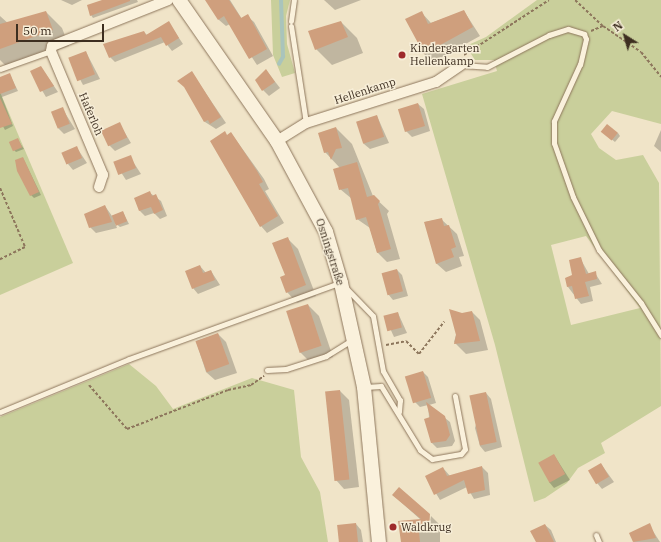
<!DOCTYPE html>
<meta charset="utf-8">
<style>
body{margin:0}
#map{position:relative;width:661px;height:542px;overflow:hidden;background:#f0e4c8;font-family:"IBM Plex Serif",serif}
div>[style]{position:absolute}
.green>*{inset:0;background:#c9cf9b}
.shadow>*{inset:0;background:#0003}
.stream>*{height:3.5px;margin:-1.75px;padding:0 1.75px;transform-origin:1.75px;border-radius:1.75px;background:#a9c4bc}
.building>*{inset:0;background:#cf9f7d;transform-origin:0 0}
.path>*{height:2px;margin-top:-1px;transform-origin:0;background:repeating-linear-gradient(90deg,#8d765c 0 3px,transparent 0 5px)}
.roads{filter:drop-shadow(0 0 1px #8d765c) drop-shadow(0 0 1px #8d765c)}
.service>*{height:5px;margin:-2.5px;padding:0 2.5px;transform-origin:2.5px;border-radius:2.5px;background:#faf1dc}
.minor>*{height:10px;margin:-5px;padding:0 5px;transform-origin:5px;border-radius:5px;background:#faf1dc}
.secondary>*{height:14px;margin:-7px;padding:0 7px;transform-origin:7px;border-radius:7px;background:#faf1dc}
.dots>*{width:11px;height:11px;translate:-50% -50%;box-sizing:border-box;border:2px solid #f7eed8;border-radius:50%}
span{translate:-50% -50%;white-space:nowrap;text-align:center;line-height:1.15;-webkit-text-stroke:3px #f7eed8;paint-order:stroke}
.poi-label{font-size:11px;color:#3d2e20}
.left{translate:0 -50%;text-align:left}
.street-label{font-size:11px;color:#3d2e20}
.north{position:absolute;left:605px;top:16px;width:40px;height:40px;-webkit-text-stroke:3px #f7eed8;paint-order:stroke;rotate:323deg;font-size:11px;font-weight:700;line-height:16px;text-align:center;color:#3d2e20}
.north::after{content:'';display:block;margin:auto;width:14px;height:18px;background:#3d2e20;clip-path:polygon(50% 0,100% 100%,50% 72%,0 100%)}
.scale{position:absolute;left:16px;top:24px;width:88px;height:18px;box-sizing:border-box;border:2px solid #3d2e20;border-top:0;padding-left:5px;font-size:12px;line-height:14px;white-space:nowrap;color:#3d2e20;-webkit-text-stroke:3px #f7eed8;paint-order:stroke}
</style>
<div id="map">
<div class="green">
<i style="clip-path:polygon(271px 0,290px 0,286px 16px,287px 44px,295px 73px,282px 77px,273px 55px)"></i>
<i style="clip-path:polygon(evenodd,537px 0,661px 0,661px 124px,612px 111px,591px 134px,599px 148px,616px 160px,643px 155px,659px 183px,661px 406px,601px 443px,605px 453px,578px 468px,567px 483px,545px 498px,534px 502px,495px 345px,422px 94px,497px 71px,494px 60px,475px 60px,466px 46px,486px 37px,537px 0,586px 236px,640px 308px,571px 325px,551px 245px,586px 236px)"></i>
<i style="clip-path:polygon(0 92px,73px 263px,0 295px)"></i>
<i style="clip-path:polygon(129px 364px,156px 386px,173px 409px,252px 378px,294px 390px,301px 457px,320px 492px,328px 542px,0 542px,0 417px)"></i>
</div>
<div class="shadow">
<i style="clip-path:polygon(61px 0,82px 0,72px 5px)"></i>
<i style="clip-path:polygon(105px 0,137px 0,138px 2px,93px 18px,91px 15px)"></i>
<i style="clip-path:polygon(208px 0,230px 0,242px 19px,247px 16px,254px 22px,273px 56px,257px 65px,230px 24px,226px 26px,219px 20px)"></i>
<i style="clip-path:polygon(324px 0,361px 0,335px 10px)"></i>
<i style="clip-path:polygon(464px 11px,480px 36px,433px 62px,424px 54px,421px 12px,431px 23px)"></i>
<i style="clip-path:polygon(46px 12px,62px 28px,69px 46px,8px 68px,0 60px,0 16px,10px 25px)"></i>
<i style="clip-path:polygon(341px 22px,357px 38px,363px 53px,332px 65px,316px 49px)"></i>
<i style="clip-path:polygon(169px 23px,183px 44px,172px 51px,165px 42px,115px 62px,110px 57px,144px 32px,147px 35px)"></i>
<i style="clip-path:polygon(86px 52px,100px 79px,83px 85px,69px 58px)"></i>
<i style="clip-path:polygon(41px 67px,58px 92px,46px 97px,31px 72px)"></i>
<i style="clip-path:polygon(266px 70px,280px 88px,269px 96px,263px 90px)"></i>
<i style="clip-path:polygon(192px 73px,226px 123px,216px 129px,205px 122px,186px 88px)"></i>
<i style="clip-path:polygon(10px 75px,18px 91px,2px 97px,13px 126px,5px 130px,0 121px,0 78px)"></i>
<i style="clip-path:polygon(418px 104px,424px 109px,430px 131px,412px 137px,406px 131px)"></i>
<i style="clip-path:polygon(62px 108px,75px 129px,64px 134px,58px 128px)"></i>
<i style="clip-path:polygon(377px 116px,389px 143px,370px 149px,364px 144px,357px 122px)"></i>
<i style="clip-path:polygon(119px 123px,131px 143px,115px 151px,109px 145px)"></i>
<i style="clip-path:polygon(336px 128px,352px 144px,373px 196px,389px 211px,387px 214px,400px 259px,387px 262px,377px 252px,370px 228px,357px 219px,352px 199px,340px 189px,340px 168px,325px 152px)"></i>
<i style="clip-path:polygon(661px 130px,661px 152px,654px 146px)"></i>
<i style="clip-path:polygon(231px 133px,264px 179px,269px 189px,265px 191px,284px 223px,267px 233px,261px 226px,228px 136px)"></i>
<i style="clip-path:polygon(618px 133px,620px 136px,615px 142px,605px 134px)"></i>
<i style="clip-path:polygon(18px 140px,24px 149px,16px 152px,14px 150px)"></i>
<i style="clip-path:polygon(77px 148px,87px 163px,73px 170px,68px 164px)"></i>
<i style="clip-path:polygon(130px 157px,141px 174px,126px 180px,115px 163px)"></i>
<i style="clip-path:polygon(23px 158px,41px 195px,34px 198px,31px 195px)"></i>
<i style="clip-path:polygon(150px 193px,161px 201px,167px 216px,160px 219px,154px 213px,145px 216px,140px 211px,135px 199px)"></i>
<i style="clip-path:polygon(105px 206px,112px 216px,123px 212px,129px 224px,120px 227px,115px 223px,117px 228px,96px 233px,90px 227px)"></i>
<i style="clip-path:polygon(441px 219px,457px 234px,464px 256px,459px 257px,462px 266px,446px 272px,437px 264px,425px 222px)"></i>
<i style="clip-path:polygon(288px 239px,298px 249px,316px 296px,297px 303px,287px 292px)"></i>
<i style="clip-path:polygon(580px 258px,589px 274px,595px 273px,602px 284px,590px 287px,593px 301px,581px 304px,568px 287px)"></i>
<i style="clip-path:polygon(200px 266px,206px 273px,211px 271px,220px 285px,198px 294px,193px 288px)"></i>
<i style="clip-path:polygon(397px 270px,402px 275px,408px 296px,393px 300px,388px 294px)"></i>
<i style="clip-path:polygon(308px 305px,319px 316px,333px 357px,312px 364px,301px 353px,288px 312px)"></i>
<i style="clip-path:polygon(472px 312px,480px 320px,488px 350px,466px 354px,454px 342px,462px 314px)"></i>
<i style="clip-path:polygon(398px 313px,407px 333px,394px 337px,385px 317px)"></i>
<i style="clip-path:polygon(218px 334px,226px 342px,237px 373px,215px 380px,206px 372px,196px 341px)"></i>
<i style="clip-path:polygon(423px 372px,428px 377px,436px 403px,429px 405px,450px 422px,455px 441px,452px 446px,437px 448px,431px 442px,428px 405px,420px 407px,415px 402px)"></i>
<i style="clip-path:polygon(340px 391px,349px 400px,359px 487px,344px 489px,336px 480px)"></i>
<i style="clip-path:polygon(486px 393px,491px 399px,502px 447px,485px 452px,480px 446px,475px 428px)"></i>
<i style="clip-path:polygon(554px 455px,570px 480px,554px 488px,549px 482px)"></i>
<i style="clip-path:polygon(601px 464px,614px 482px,602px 489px,597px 483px)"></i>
<i style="clip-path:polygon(482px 467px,488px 473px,490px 495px,474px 499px,467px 487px,440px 500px,426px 477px,443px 468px,450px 476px)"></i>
<i style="clip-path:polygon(393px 495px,429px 514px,429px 529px,431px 516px,440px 525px,440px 542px,402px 542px,421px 520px)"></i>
<i style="clip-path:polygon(356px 524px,361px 530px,363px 542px,340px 542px)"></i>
<i style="clip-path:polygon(545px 525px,551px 530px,556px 542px,537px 542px)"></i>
<i style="clip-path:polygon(649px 525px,660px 542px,634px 542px,630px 534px)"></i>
</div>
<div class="stream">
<i style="left:279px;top:64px;width:8px;rotate:-60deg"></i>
<i style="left:283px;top:57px;width:57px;rotate:-92deg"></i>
</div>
<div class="building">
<i style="clip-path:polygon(102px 0,130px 0,130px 1px,90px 16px,87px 5px)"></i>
<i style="clip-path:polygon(205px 0,229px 0,241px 18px,248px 14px,267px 49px,249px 59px,224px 16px,218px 20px)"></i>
<i style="clip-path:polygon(464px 10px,473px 27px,424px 54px,405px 19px,422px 11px,428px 24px)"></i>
<i style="clip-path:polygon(46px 11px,53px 30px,0 49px,0 24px)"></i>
<i style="clip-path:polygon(169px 21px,179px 38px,166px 46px,161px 37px,109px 58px,103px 44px,144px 31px,146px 35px)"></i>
<i style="clip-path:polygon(341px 21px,348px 37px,315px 50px,308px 31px)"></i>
<i style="left:86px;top:51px;width:25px;height:19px;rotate:69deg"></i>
<i style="clip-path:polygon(41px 66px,54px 86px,40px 92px,30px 71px)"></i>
<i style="clip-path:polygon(266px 69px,275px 82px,262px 91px,255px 80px)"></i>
<i style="clip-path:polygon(192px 71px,221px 117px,210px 124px,208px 120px,204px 122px,184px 87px,177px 81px)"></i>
<i style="clip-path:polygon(10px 73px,16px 88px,0 94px,0 77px)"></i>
<i style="clip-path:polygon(0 98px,12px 124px,0 128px)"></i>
<i style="left:418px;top:103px;width:24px;height:21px;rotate:73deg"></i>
<i style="left:63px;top:107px;width:18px;height:13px;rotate:68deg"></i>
<i style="left:377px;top:115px;width:23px;height:22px;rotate:72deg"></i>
<i style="left:120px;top:122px;width:17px;height:21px;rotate:65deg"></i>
<i style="left:607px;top:124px;width:14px;height:10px;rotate:39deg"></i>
<i style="clip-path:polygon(336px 127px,342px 148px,336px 149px,331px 160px,328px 152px,324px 153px,318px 133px)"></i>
<i style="clip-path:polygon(225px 131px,227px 135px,231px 132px,257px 171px,263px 182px,259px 184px,278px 216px,260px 227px,210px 141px)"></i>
<i style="left:18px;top:138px;width:10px;height:10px;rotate:66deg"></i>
<i style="left:77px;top:146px;width:13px;height:17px;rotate:67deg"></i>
<i style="left:131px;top:155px;width:14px;height:19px;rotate:69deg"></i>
<i style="clip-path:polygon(23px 157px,39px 192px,30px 196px,17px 171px,15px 160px)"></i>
<i style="clip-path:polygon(357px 162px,367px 197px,374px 195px,380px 201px,378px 204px,391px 249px,377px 253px,366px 217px,356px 220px,348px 188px,339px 190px,333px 169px)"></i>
<i style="clip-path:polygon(150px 191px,152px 196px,156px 194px,163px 210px,154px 214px,151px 207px,139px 211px,134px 198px)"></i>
<i style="clip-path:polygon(105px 205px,112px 222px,89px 228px,84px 214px)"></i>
<i style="left:123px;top:211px;width:11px;height:12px;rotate:68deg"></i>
<i style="clip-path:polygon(442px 218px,444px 226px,449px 225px,456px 247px,451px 249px,454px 257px,436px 264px,424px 222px)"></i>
<i style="clip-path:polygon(288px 237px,306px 285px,286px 293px,280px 277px,285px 275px,272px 243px)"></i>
<i style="clip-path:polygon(581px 257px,586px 274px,596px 271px,597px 279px,585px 282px,589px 296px,575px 299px,572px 286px,567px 287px,565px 278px,572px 275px,569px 260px)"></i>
<i style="clip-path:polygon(200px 265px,203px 273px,211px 270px,215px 280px,192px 289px,185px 271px)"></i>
<i style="left:397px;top:269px;width:23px;height:16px;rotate:75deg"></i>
<i style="left:308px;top:304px;width:44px;height:23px;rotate:72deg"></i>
<i style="clip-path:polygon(449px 309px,462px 313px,472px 311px,480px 341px,454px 344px,456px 335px)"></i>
<i style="left:398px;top:312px;width:16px;height:15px;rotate:76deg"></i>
<i style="left:218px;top:333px;width:33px;height:24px;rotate:70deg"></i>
<i style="left:423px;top:371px;width:28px;height:19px;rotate:73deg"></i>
<i style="left:340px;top:390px;width:90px;height:15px;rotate:84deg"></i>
<i style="left:486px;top:392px;width:51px;height:17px;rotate:78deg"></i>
<i style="clip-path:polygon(426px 402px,445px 416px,450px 435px,446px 441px,431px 443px,424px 419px,430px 417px)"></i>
<i style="left:554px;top:454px;width:23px;height:18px;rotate:61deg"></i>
<i style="left:601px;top:463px;width:16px;height:15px;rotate:60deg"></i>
<i style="clip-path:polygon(482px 466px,485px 490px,468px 494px,464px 480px,434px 495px,425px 476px,443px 467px,447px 476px)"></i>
<i style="clip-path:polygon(399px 487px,430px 514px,429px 530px,419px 532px,420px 542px,401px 542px,398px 521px,421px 519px,392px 495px)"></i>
<i style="left:356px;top:523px;width:19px;height:19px;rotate:84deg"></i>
<i style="clip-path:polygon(650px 523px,656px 538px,633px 542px,629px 533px)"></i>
<i style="clip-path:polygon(545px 524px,554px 542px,536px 542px,530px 531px)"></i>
</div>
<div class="path">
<i style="left:575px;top:0;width:38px;rotate:43deg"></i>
<i style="left:591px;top:31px;width:13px;rotate:-23deg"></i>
<i style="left:603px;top:26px;width:46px;rotate:34.4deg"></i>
<i style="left:641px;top:52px;width:32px;rotate:51deg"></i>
<i style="left:464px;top:55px;width:101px;rotate:-32.9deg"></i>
<i style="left:0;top:188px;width:64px;rotate:67deg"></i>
<i style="left:25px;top:247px;width:28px;rotate:154deg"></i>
<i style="left:386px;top:345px;width:20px;rotate:-11deg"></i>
<i style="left:406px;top:341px;width:18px;rotate:45deg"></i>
<i style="left:419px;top:354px;width:41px;rotate:-52deg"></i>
<i style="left:89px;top:385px;width:58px;rotate:49.2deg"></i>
<i style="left:127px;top:429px;width:108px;rotate:-21.1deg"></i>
<i style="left:228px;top:390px;width:24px;rotate:-12deg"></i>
<i style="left:251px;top:385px;width:16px;rotate:-35deg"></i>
</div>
<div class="roads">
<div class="service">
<i style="left:291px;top:21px;width:21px;rotate:-82deg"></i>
<i style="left:291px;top:26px;width:98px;rotate:81.2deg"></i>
<i style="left:461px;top:65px;width:26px;rotate:4deg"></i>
<i style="left:487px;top:67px;width:70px;rotate:-27.3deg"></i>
<i style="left:549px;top:35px;width:20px;rotate:-18deg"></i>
<i style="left:568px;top:29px;width:17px;rotate:17deg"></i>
<i style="left:584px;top:34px;width:5px;rotate:68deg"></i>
<i style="left:586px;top:39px;width:26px;rotate:103deg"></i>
<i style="left:580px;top:64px;width:63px;rotate:114.5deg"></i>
<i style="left:554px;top:121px;width:22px;rotate:90deg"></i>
<i style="left:554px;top:143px;width:57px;rotate:70.6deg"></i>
<i style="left:573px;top:197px;width:59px;rotate:63.9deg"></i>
<i style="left:599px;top:250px;width:68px;rotate:51.6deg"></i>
<i style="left:641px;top:303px;width:38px;rotate:58deg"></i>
<i style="left:0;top:69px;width:54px;rotate:-19.4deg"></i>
<i style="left:345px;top:287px;width:40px;rotate:46deg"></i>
<i style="left:373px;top:316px;width:56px;rotate:79.7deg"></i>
<i style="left:383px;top:371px;width:34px;rotate:60deg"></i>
<i style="left:400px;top:400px;width:12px;rotate:95deg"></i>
<i style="left:267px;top:370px;width:19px;rotate:-3deg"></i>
<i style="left:286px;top:369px;width:42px;rotate:-18deg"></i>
<i style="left:326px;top:356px;width:32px;rotate:-32deg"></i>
<i style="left:365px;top:387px;width:16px;rotate:-4deg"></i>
<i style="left:381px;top:386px;width:75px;rotate:58.6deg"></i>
<i style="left:420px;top:450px;width:15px;rotate:37deg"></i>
<i style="left:432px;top:459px;width:29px;rotate:-10deg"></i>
<i style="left:461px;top:454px;width:6px;rotate:-51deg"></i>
<i style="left:465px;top:449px;width:54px;rotate:-100.7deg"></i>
<i style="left:0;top:412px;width:139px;rotate:-22.3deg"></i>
<i style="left:129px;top:359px;width:223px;rotate:-19.9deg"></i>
<i style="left:596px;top:535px;width:8px;rotate:67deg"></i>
</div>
<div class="minor">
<i style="left:277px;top:141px;width:34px;rotate:-32deg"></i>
<i style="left:306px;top:123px;width:136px;rotate:-17.5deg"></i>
<i style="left:436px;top:82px;width:30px;rotate:-34deg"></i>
<i style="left:99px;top:187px;width:13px;rotate:-72deg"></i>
<i style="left:103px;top:175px;width:134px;rotate:-112.8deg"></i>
<i style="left:51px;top:51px;width:5px;rotate:-79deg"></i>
<i style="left:52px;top:46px;width:125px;rotate:-21.6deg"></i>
</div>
<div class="secondary">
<i style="left:179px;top:0;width:172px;rotate:55.2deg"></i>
<i style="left:277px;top:141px;width:103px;rotate:61.7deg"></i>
<i style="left:326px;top:232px;width:53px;rotate:73.6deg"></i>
<i style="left:341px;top:283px;width:107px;rotate:77.5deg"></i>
<i style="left:364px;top:387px;width:156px;rotate:84.5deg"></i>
</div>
</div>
<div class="dots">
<i style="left:402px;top:55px;background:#9e2a2b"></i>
<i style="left:393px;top:527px;background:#9e2a2b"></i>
</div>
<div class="poi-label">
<span class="left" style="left:410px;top:55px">Kindergarten<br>Hellenkamp</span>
<span class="left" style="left:401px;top:527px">Waldkrug</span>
</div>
<div class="street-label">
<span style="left:365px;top:91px;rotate:-18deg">Hellenkamp</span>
<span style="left:91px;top:114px;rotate:67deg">Haferloh</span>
<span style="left:330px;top:252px;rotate:72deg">Osningstraße</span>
</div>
<div class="north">N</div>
<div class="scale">50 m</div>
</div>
